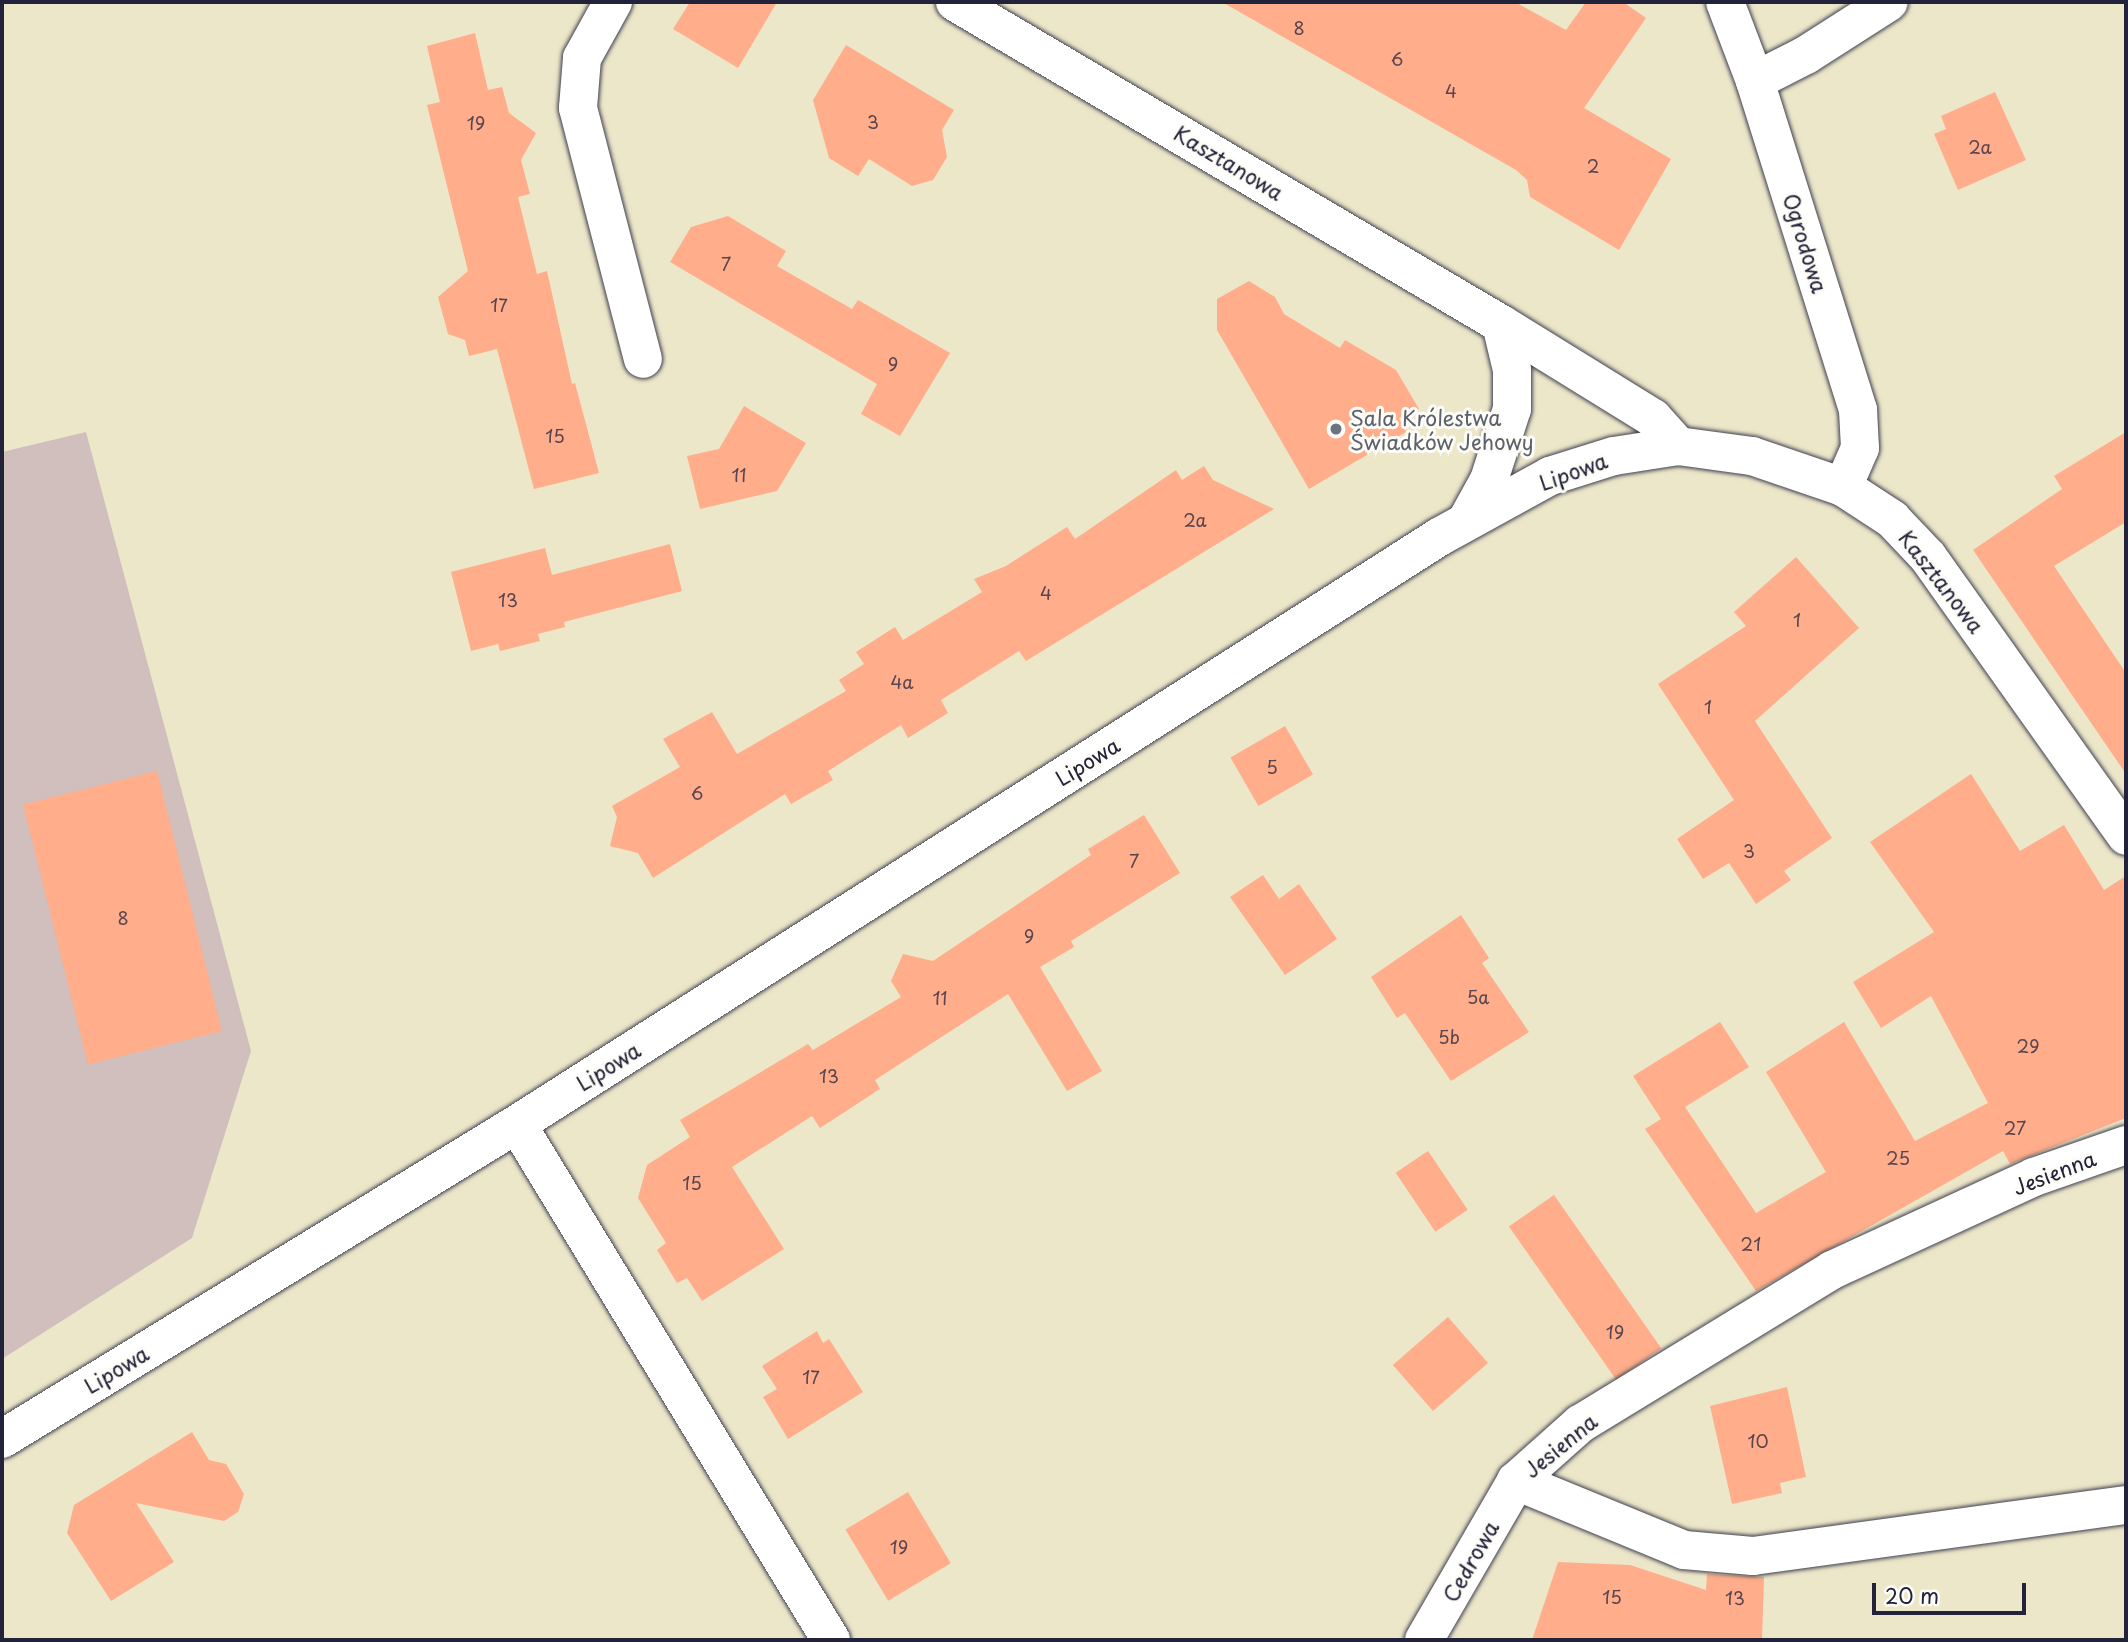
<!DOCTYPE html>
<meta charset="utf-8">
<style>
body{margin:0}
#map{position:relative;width:2128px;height:1642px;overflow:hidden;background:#ede7ca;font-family:"Playpen Sans",sans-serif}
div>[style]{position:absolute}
.industrial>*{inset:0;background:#d1bfbd}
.building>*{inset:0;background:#ffad8a;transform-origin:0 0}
.roads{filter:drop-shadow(0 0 2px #404050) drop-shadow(0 0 2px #404050)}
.minor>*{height:38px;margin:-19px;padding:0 19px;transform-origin:19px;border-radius:19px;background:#fff}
.dots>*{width:19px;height:19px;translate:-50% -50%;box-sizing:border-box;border:4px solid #fdfcf7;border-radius:50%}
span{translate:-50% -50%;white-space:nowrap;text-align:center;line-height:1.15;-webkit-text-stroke:6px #fdfcf7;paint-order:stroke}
.number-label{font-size:18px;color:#59454f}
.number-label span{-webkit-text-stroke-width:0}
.street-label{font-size:21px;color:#22223b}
.worship-label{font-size:21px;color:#5b616d}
.left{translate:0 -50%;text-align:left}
.frame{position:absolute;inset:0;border:4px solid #22223b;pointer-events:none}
.scale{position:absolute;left:1872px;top:1583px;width:154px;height:32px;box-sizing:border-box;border:4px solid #22223b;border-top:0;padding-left:9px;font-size:21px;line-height:24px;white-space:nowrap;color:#22223b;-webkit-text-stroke:5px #fdfcf7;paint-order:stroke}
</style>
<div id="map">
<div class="industrial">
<i style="clip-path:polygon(86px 432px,251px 1051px,192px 1238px,2px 1359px,2px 452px)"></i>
</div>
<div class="building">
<i style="clip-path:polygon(690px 2px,777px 2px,738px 68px,673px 29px)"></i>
<i style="clip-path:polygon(1222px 2px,1515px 2px,1566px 30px,1586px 2px,1623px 2px,1646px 18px,1584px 108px,1671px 159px,1619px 250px,1530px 197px,1527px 180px,1516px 170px)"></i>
<i style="clip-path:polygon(475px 33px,488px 90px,502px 87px,509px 113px,536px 133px,521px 160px,530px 194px,518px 197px,537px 274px,547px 271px,572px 384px,575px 383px,599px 473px,534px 489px,497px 349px,469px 356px,465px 340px,448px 334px,438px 297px,468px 271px,427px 105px,440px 102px,427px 46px)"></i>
<i style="clip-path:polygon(846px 45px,954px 110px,942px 130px,947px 157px,933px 180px,912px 186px,869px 159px,858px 176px,829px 158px,813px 100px)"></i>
<i style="clip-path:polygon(1995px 92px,2026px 160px,1958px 190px,1934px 134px,1946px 129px,1941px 116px)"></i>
<i style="clip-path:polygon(728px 216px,786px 251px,777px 266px,852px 309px,858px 300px,950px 353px,900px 436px,861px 414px,877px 384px,670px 262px,691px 227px)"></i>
<i style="clip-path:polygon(1249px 281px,1275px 297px,1284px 314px,1340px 348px,1345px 340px,1396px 370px,1419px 409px,1399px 418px,1406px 432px,1309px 489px,1217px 330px,1217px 299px)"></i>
<i style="clip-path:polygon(744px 406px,806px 443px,777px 491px,700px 509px,687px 456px,719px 449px)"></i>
<i style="clip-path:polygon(2126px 432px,2126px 522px,2054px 566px,2126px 673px,2126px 774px,1973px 550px,2062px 489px,2054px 476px)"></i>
<i style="clip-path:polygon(1204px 466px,1213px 480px,1274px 509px,1026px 661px,1019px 651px,941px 700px,948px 713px,908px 738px,901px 725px,828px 771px,833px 780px,791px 804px,785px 794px,653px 878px,638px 853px,610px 846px,617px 817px,612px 806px,680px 767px,663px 739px,712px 712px,737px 754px,846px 691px,839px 680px,864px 664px,856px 652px,895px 627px,903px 640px,982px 592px,974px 579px,1006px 566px,1067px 527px,1075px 539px,1176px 470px,1182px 480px)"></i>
<i style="clip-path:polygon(670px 544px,682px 591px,564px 622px,565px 627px,538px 634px,540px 641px,500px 651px,498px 644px,471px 651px,451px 572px,545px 548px,552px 575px)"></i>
<i style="clip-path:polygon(1796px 557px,1859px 628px,1755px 721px,1832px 838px,1784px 871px,1791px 880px,1756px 904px,1729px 863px,1703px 879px,1677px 839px,1734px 800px,1658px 684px,1746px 626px,1734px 612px)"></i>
<i style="left:1285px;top:726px;width:56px;height:63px;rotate:60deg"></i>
<i style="left:157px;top:771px;width:268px;height:138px;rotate:76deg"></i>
<i style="clip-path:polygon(1971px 774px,2020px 851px,2064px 825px,2104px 890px,2126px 876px,2126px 1118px,2010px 1164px,2003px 1151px,1756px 1291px,1645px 1129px,1661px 1119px,1633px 1076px,1720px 1022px,1749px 1067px,1685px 1107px,1756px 1213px,1826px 1172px,1766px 1072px,1844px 1022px,1915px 1141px,1988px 1103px,1931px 996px,1881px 1028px,1853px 982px,1934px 932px,1870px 842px)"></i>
<i style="clip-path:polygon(1144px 815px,1180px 873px,1071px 941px,1074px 947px,1040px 967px,1102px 1071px,1067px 1091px,1008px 994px,875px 1080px,880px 1089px,820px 1128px,812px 1116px,732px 1167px,784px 1249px,702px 1301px,687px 1278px,677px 1283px,657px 1250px,666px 1243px,638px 1198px,647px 1165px,690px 1137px,680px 1120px,808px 1044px,813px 1050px,901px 997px,891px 981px,903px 954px,933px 961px,1091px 855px,1088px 849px)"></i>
<i style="clip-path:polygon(1263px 875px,1279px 899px,1299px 884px,1337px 939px,1285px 975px,1230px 897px)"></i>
<i style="clip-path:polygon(1461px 915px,1489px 958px,1482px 963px,1529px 1032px,1451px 1081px,1405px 1013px,1397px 1018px,1371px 977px)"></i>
<i style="left:1428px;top:1151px;width:71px;height:39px;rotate:56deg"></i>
<i style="left:1554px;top:1195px;width:187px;height:55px;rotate:55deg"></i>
<i style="left:1448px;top:1317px;width:61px;height:73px;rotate:49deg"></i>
<i style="clip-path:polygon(817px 1331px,823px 1343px,829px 1339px,863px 1392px,788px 1439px,763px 1397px,777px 1389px,762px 1366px)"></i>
<i style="clip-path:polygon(1787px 1387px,1806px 1477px,1780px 1483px,1782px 1493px,1732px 1504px,1710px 1406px)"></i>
<i style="clip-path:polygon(192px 1432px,209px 1460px,226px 1464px,244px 1494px,238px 1512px,224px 1521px,136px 1503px,174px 1562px,111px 1601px,67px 1533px,74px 1505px)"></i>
<i style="left:908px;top:1492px;width:83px;height:73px;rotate:59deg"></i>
<i style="clip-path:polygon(1558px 1562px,1630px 1565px,1706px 1590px,1707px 1574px,1764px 1577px,1762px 1640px,1532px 1640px)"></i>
</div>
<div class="roads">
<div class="minor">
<i style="left:613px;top:2px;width:64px;rotate:119deg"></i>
<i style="left:582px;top:58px;width:50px;rotate:94.6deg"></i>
<i style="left:578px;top:108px;width:259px;rotate:75.5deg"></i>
<i style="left:955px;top:2px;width:634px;rotate:30.53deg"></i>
<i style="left:1501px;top:324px;width:179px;rotate:31.7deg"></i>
<i style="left:1653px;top:418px;width:38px;rotate:48deg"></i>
<i style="left:1725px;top:2px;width:85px;rotate:69.2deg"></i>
<i style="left:1755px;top:81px;width:345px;rotate:72.6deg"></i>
<i style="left:1858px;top:410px;width:38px;rotate:87deg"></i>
<i style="left:1860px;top:448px;width:43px;rotate:113.6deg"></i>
<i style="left:1755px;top:81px;width:57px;rotate:-27deg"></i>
<i style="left:1806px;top:55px;width:98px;rotate:-32.6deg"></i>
<i style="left:1467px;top:520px;width:46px;rotate:-61.2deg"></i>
<i style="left:1489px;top:480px;width:75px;rotate:-72.1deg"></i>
<i style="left:1512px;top:409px;width:39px;rotate:-90deg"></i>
<i style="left:1512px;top:370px;width:47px;rotate:-103.4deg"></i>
<i style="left:517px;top:1124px;width:604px;rotate:58.68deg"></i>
<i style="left:2px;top:1439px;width:604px;rotate:-31.45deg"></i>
<i style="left:517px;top:1124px;width:1093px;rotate:-32.48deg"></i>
<i style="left:1439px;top:537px;width:127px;rotate:-28.8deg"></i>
<i style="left:1550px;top:476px;width:67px;rotate:-17.4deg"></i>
<i style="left:1614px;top:456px;width:65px;rotate:-8.9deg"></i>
<i style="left:1678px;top:446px;width:75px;rotate:7.7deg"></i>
<i style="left:1752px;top:456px;width:96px;rotate:18.8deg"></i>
<i style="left:1843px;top:487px;width:59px;rotate:33.1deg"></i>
<i style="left:1892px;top:519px;width:52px;rotate:46.5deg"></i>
<i style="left:1928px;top:557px;width:342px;rotate:54.6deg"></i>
<i style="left:1516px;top:1481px;width:182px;rotate:22.3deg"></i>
<i style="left:1684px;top:1550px;width:69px;rotate:5deg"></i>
<i style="left:1753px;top:1556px;width:376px;rotate:-7.8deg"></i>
<i style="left:1424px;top:1640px;width:184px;rotate:-59.9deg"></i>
<i style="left:1516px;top:1481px;width:86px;rotate:-41.7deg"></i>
<i style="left:1580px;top:1424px;width:295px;rotate:-31.4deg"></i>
<i style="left:1832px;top:1270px;width:222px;rotate:-24.7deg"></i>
<i style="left:2034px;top:1177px;width:97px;rotate:-19.2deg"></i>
</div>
</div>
<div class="dots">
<i style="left:1336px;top:429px;background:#6b7280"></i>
</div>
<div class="number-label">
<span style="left:1299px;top:28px">8</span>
<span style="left:1397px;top:59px">6</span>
<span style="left:1451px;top:91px">4</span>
<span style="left:873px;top:122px">3</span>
<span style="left:476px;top:123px">19</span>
<span style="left:1980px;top:147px">2a</span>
<span style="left:1593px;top:166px">2</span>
<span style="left:726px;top:264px">7</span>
<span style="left:499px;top:305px">17</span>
<span style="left:893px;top:364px">9</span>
<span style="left:555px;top:436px">15</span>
<span style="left:739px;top:475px">11</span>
<span style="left:1195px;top:520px">2a</span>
<span style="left:1046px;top:593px">4</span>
<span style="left:508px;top:600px">13</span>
<span style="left:1797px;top:620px">1</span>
<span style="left:902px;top:682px">4a</span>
<span style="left:1708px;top:707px">1</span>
<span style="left:1272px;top:767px">5</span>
<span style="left:697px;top:793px">6</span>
<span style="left:1749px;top:851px">3</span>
<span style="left:1134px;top:861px">7</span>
<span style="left:123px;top:918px">8</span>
<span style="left:1029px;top:936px">9</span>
<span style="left:1478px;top:997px">5a</span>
<span style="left:940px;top:998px">11</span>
<span style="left:1449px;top:1037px">5b</span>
<span style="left:2028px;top:1046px">29</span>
<span style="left:829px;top:1076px">13</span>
<span style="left:2015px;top:1128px">27</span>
<span style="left:1898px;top:1158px">25</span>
<span style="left:692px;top:1183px">15</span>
<span style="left:1751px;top:1244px">21</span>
<span style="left:1615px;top:1332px">19</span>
<span style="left:811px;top:1377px">17</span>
<span style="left:1758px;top:1441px">10</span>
<span style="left:899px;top:1547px">19</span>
<span style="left:1612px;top:1597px">15</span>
<span style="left:1735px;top:1598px">13</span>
</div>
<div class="street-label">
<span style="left:1229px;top:162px;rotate:31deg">Kasztanowa</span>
<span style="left:1806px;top:243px;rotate:73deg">Ogrodowa</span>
<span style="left:1573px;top:471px;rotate:-20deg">Lipowa</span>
<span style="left:1942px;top:581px;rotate:52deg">Kasztanowa</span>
<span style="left:1087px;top:761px;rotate:-32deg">Lipowa</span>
<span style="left:608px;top:1066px;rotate:-32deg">Lipowa</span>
<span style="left:2054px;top:1172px;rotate:-21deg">Jesienna</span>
<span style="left:116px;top:1369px;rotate:-31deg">Lipowa</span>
<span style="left:1560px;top:1445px;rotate:-39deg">Jesienna</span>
<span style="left:1470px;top:1561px;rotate:-60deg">Cedrowa</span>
</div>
<div class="worship-label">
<span class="left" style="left:1350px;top:429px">Sala Królestwa<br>Świadków Jehowy</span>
</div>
<div class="frame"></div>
<div class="scale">20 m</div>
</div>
